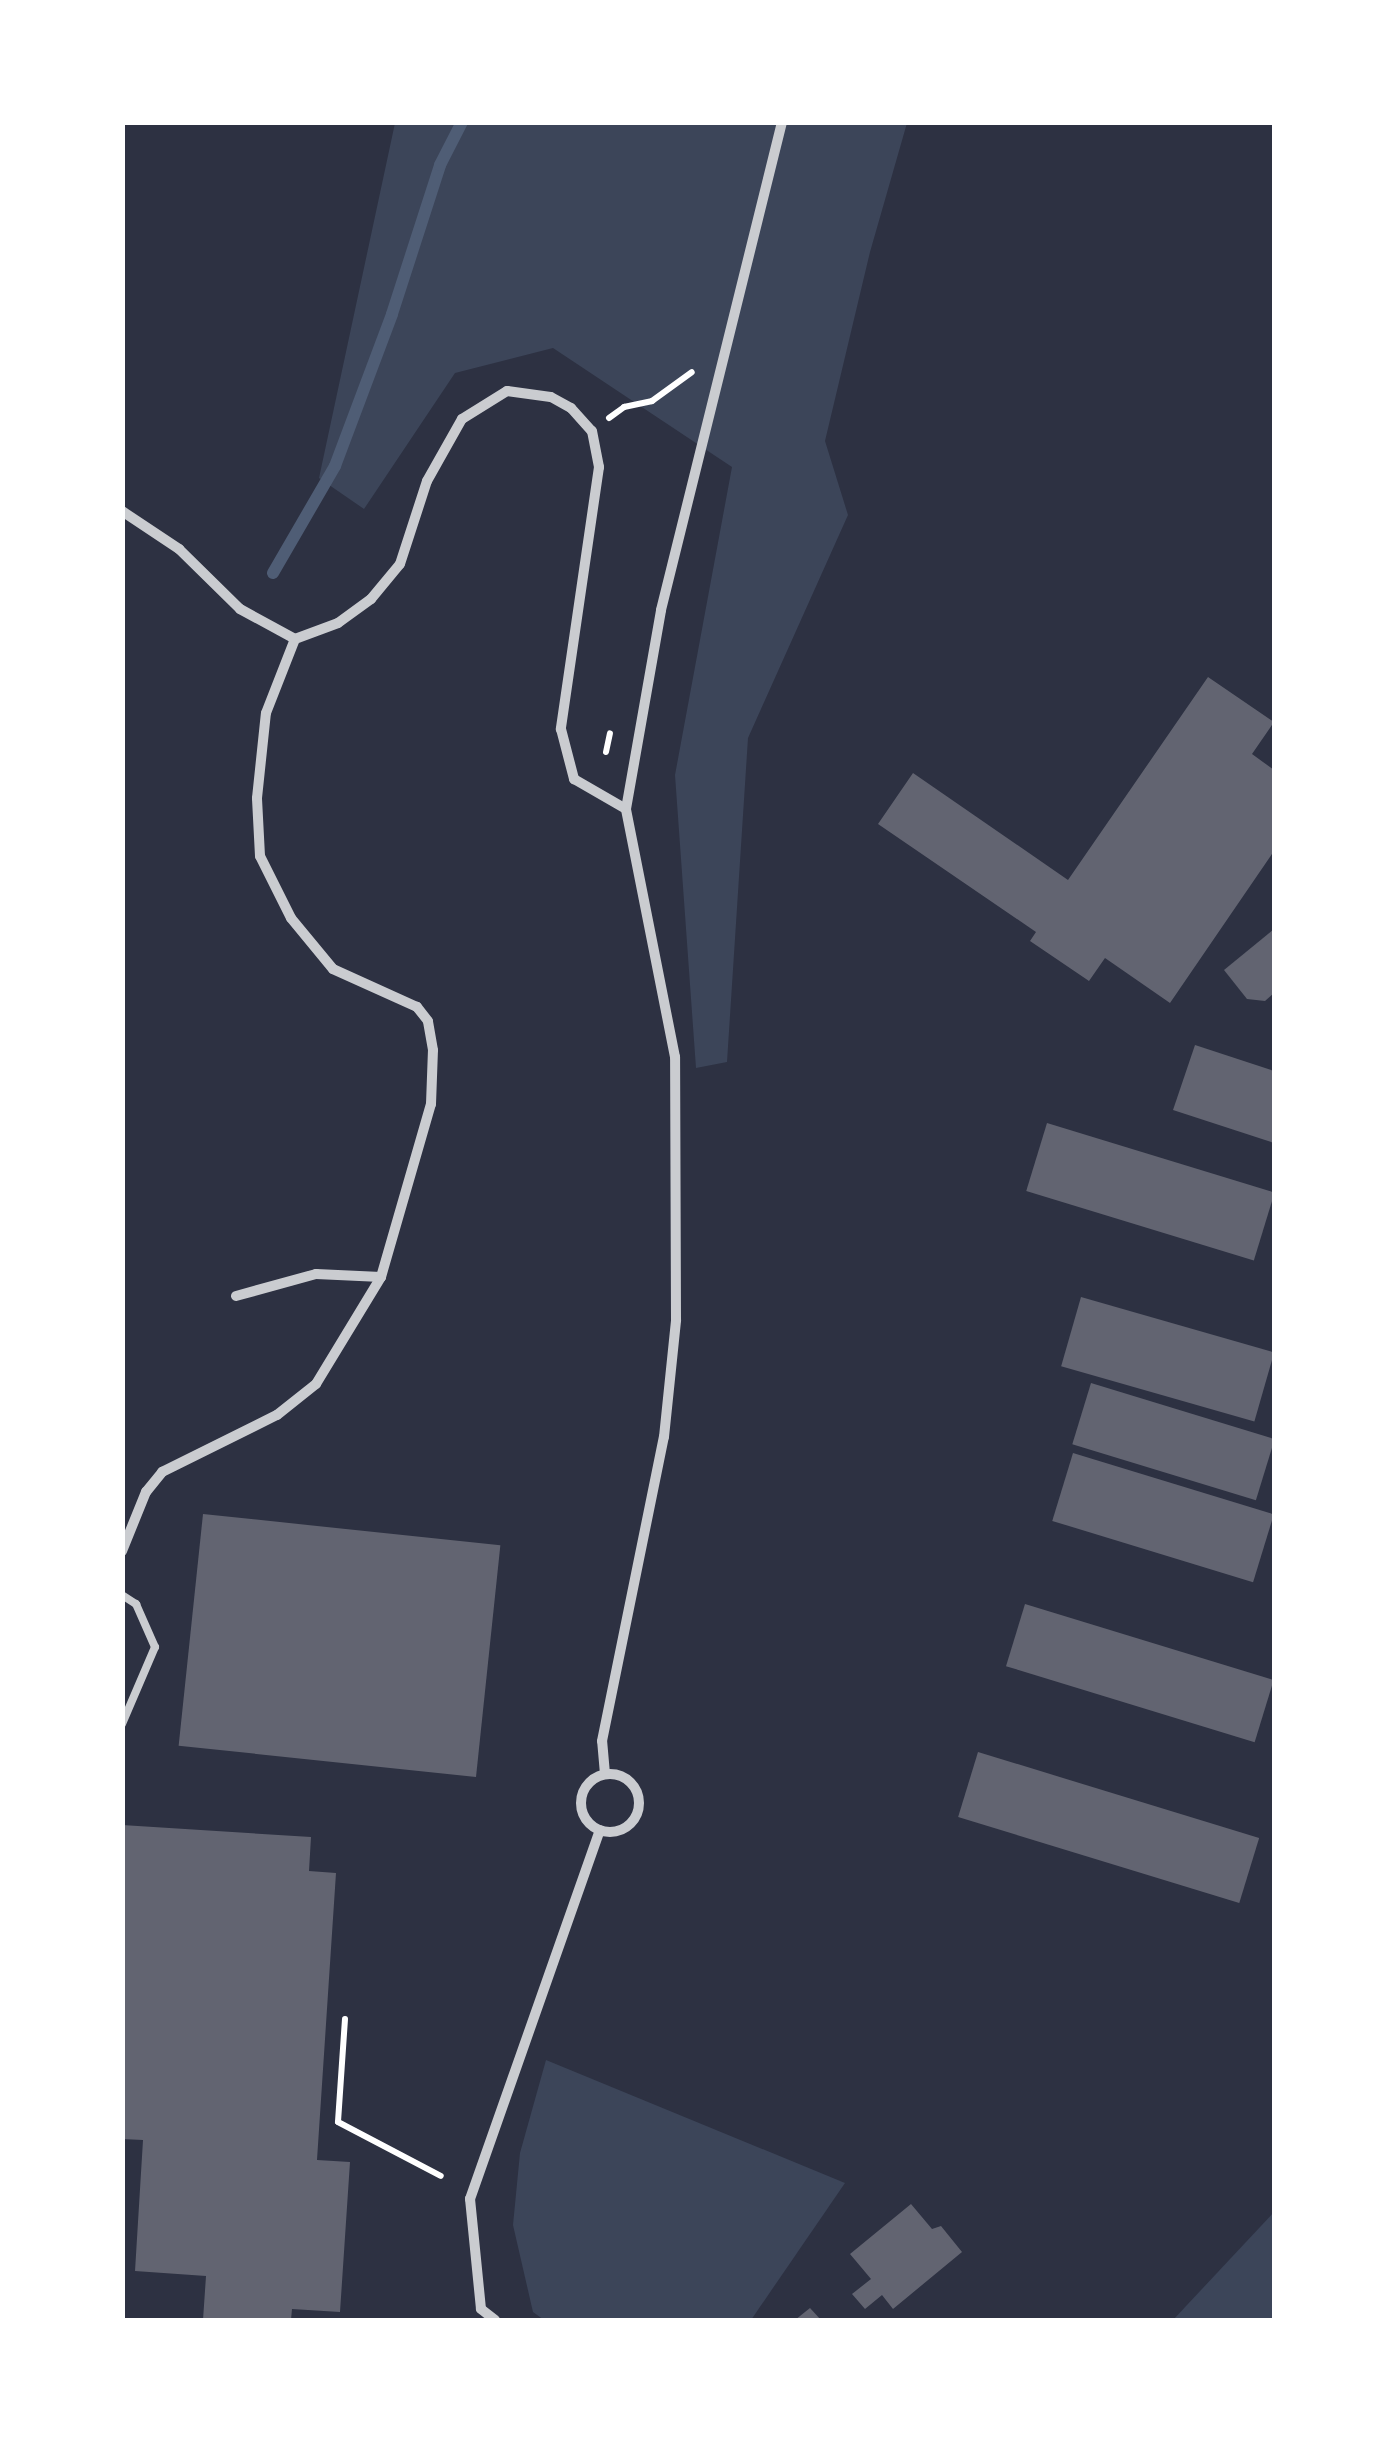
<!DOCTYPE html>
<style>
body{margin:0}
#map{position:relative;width:1397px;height:2443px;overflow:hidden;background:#2d3142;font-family:"Fira Sans Condensed",sans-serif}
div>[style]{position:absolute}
.green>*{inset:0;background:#3c4559}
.stream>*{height:12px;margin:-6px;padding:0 6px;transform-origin:6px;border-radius:6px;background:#4f5d75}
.building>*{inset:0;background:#626471;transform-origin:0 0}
.path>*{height:6px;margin:-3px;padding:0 3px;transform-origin:3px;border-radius:3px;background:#fff}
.service>*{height:8px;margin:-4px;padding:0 4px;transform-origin:4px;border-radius:4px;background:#caccd0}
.minor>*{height:10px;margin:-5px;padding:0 5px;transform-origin:5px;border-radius:5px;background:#caccd0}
.minor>.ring{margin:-5px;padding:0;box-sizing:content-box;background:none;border:10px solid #caccd0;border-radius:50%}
span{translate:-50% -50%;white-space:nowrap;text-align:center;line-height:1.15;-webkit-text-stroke:10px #fff;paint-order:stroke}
.frame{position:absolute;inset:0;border:125px solid #fff;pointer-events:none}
</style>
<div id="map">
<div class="green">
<i style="clip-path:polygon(395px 123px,907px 123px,870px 252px,825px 441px,848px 515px,748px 738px,727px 1062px,696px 1068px,675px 775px,732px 467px,553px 348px,455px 373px,364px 509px,319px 478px)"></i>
<i style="clip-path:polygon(546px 2060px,845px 2183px,751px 2320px,544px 2320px,533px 2312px,513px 2225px,520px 2153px)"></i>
<i style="clip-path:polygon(1274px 2212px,1274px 2320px,1173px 2320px)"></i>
</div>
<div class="stream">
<i style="left:273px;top:573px;width:124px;rotate:-59.9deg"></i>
<i style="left:335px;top:466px;width:162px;rotate:-69.4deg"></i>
<i style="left:392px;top:314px;width:157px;rotate:-72.1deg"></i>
<i style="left:440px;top:165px;width:48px;rotate:-62.9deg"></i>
</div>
<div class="building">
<i style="clip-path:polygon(1208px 677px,1274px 722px,1252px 754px,1274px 770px,1274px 851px,1170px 1003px,1105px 958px,1089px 981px,1030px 941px,1036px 932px,878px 824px,913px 773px,1068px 880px)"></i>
<i style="clip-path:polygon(1274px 929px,1274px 993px,1265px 1001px,1247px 999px,1224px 970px)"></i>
<i style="clip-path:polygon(1195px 1045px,1274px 1071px,1274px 1143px,1173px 1110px)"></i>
<i style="left:1047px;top:1123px;width:238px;height:71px;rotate:17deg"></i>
<i style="left:1081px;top:1297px;width:201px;height:72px;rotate:16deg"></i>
<i style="left:1091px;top:1383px;width:192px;height:64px;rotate:17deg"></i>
<i style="left:1073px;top:1453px;width:210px;height:71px;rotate:17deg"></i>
<i style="left:203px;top:1514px;width:299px;height:233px;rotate:6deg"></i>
<i style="left:1025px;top:1604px;width:260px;height:65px;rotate:17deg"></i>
<i style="left:978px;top:1752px;width:294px;height:68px;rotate:17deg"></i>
<i style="clip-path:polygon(122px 1825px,311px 1837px,309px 1871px,336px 1873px,317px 2160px,350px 2162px,340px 2312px,292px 2309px,291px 2320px,203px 2320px,206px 2276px,135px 2271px,143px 2140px,122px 2139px)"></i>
<i style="clip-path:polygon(911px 2204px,932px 2229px,941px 2226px,962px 2252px,893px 2309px,882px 2295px,865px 2309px,852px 2294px,871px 2279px,850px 2254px)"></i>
<i style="clip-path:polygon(810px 2308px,821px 2320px,795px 2320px)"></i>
</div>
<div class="path">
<i style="left:609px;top:418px;width:19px;rotate:-36deg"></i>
<i style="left:624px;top:407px;width:29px;rotate:-12deg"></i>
<i style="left:652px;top:401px;width:49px;rotate:-35.9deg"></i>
<i style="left:606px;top:752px;width:19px;rotate:-78deg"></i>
<i style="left:345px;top:2019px;width:103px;rotate:93.9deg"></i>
<i style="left:338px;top:2122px;width:116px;rotate:27.7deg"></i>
</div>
<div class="service">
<i style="left:122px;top:1595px;width:17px;rotate:33deg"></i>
<i style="left:136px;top:1604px;width:47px;rotate:66.2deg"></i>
<i style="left:155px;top:1647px;width:84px;rotate:113.2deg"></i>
</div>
<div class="minor">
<i style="left:122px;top:511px;width:69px;rotate:33.7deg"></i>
<i style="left:179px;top:549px;width:86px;rotate:44.5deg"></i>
<i style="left:240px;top:609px;width:63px;rotate:28.6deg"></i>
<i style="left:295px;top:639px;width:46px;rotate:-20.4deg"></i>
<i style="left:338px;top:623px;width:41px;rotate:-36deg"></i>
<i style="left:371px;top:599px;width:45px;rotate:-50.4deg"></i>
<i style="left:400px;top:564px;width:87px;rotate:-72deg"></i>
<i style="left:427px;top:481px;width:71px;rotate:-60.6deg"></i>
<i style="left:462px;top:419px;width:53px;rotate:-31.9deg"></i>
<i style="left:507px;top:391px;width:44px;rotate:7.8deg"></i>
<i style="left:551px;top:397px;width:23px;rotate:29deg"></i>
<i style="left:571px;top:408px;width:31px;rotate:48deg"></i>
<i style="left:592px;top:431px;width:37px;rotate:79deg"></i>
<i style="left:599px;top:467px;width:265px;rotate:98.3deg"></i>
<i style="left:561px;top:729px;width:52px;rotate:75.4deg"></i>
<i style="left:574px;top:779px;width:60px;rotate:30deg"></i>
<i style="left:236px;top:1296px;width:83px;rotate:-15.4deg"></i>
<i style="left:316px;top:1274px;width:65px;rotate:2.6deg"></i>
<i style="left:122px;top:1551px;width:64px;rotate:-67.9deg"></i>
<i style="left:146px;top:1492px;width:26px;rotate:-51deg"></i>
<i style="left:162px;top:1472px;width:128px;rotate:-26.4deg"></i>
<i style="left:277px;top:1415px;width:50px;rotate:-38.5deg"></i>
<i style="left:316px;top:1384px;width:125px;rotate:-58.7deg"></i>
<i style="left:381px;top:1277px;width:180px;rotate:-73.9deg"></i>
<i style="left:431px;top:1104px;width:54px;rotate:-87.9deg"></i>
<i style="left:433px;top:1050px;width:29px;rotate:-100deg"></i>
<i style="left:428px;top:1021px;width:18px;rotate:-128deg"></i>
<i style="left:417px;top:1007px;width:92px;rotate:-155.7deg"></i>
<i style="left:333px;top:969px;width:66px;rotate:-129.5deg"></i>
<i style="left:291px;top:918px;width:69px;rotate:-116.6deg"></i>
<i style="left:260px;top:856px;width:58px;rotate:-93deg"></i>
<i style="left:257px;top:798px;width:85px;rotate:-84deg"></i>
<i style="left:266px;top:713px;width:79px;rotate:-68.6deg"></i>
<i class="ring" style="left:581px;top:1774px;width:48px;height:48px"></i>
<i style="left:605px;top:1774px;width:33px;rotate:-95deg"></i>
<i style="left:602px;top:1741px;width:310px;rotate:-78.5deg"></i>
<i style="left:664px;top:1437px;width:118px;rotate:-84.1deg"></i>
<i style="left:676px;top:1320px;width:263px;rotate:-90.2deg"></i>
<i style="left:675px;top:1057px;width:253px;rotate:-101.2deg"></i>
<i style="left:626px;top:809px;width:202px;rotate:-80deg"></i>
<i style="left:661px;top:610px;width:503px;rotate:-76.07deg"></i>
<i style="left:495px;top:2320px;width:18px;rotate:-142deg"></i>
<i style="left:481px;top:2309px;width:111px;rotate:-95.7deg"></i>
<i style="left:470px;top:2199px;width:391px;rotate:-70.6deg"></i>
</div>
<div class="frame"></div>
</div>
